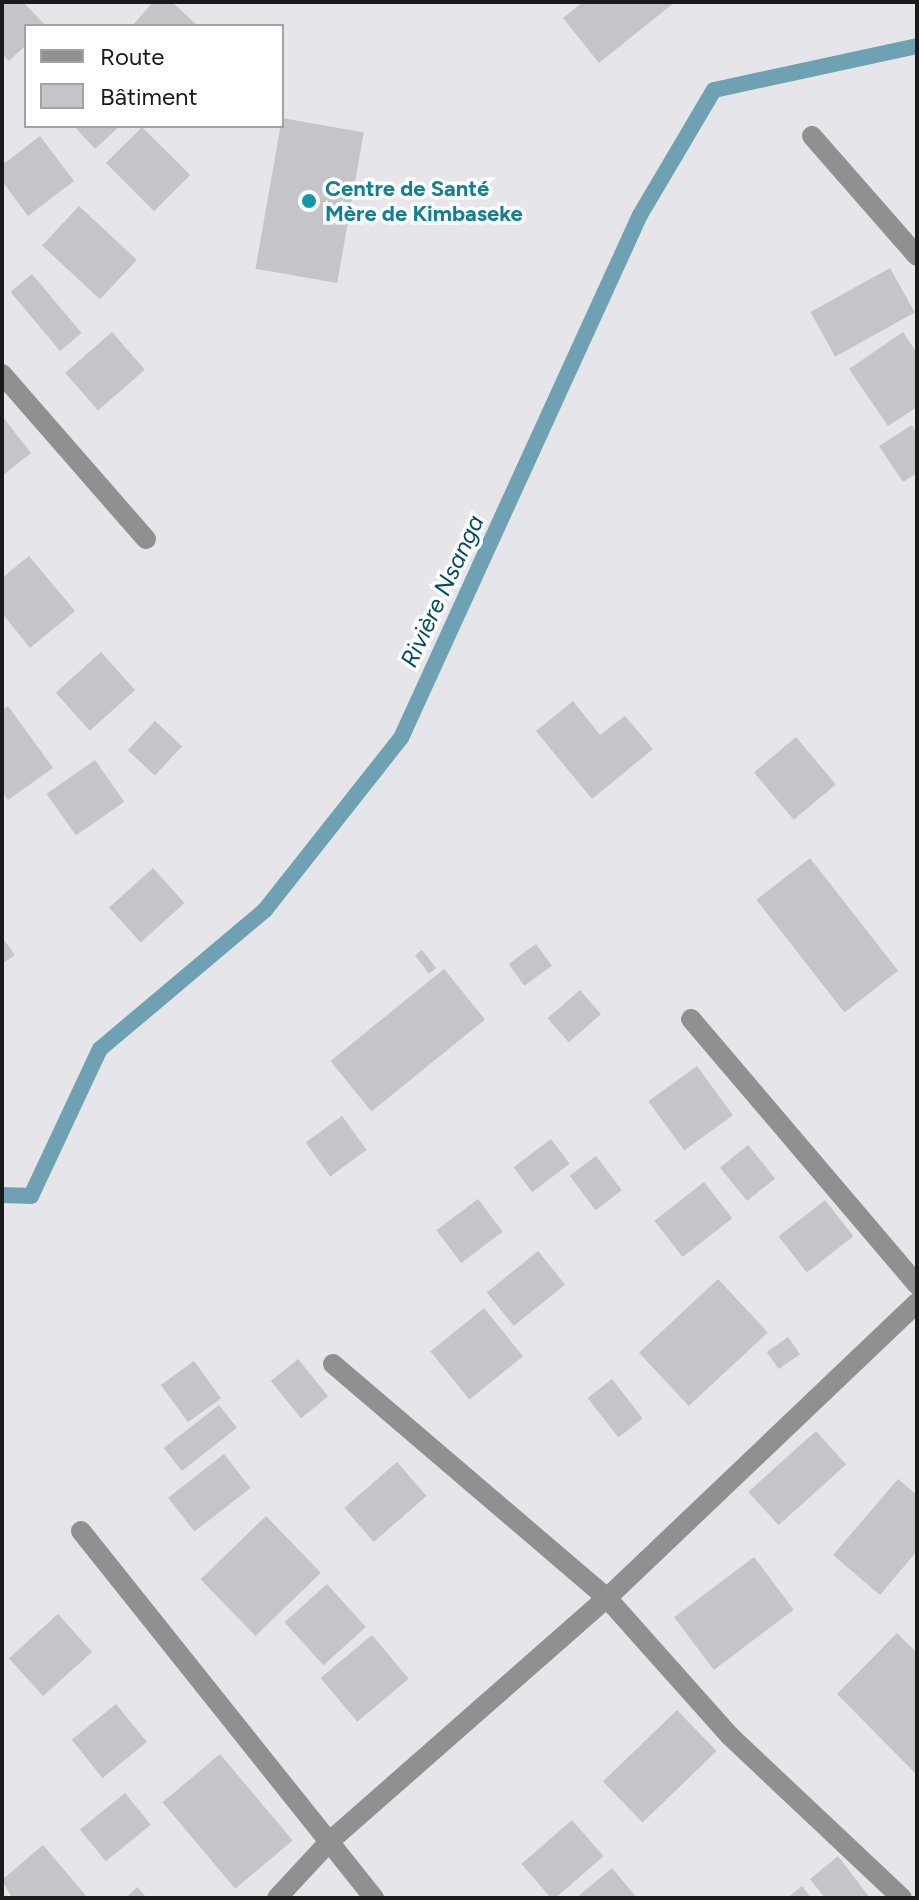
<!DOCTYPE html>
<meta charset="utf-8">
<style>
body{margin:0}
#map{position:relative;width:919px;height:1900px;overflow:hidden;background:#e6e6ea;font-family:Figtree,sans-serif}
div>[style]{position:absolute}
.stream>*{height:16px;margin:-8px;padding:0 8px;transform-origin:8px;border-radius:8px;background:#6ea2b3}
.building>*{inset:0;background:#c5c5c9;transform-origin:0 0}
.minor>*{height:20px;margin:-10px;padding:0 10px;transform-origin:10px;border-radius:10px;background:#918f8f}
.dots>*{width:22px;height:22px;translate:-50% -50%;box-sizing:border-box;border:4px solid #fff;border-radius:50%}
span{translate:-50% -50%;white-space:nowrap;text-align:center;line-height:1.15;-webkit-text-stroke:7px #fff;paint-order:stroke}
.culture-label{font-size:22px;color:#0d838f;font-weight:700}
.left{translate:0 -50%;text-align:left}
.water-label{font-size:24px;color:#004f62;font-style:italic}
.frame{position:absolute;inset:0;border:4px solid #1a1a1b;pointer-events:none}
.legend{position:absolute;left:24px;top:24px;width:260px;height:104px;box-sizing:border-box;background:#fff;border:2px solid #a3a3a4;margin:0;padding:10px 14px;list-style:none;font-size:24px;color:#1a1a1b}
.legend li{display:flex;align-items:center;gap:16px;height:40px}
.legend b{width:40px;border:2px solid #a3a3a4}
</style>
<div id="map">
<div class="stream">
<i style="left:2px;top:1195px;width:29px;rotate:2deg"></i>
<i style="left:31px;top:1196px;width:162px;rotate:-64.9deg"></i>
<i style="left:100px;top:1049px;width:216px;rotate:-40.1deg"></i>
<i style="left:265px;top:910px;width:219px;rotate:-51.7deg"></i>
<i style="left:401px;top:738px;width:575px;rotate:-65.44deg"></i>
<i style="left:640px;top:215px;width:145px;rotate:-59.4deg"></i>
<i style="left:714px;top:90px;width:208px;rotate:-12.2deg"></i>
</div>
<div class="building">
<i style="clip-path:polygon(2px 2px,23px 2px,46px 26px,26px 26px,26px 45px,9px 61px,2px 54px)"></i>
<i style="clip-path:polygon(153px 2px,172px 2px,198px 26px,132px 26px)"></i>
<i style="clip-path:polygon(583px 2px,675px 2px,599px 63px,563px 18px)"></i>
<i style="left:282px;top:118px;width:83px;height:153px;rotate:10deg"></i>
<i style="clip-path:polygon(74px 126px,120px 126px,95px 149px)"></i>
<i style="left:142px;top:127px;width:68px;height:51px;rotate:45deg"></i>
<i style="clip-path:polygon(40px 136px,74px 181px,28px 216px,2px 181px,2px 165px)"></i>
<i style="left:79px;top:206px;width:79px;height:54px;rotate:43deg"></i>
<i style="left:890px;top:268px;width:51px;height:91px;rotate:61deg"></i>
<i style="left:32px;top:274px;width:77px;height:28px;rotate:50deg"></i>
<i style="left:112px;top:332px;width:50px;height:62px;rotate:49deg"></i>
<i style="clip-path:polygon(903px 332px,917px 353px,917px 407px,888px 426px,849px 369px)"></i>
<i style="clip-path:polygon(2px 416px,31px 453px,2px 476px)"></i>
<i style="clip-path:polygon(912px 425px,917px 433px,917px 473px,903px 482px,879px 446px)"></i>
<i style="clip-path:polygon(29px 556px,75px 611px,30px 648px,2px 613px,2px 578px)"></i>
<i style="left:101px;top:652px;width:51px;height:61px;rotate:48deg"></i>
<i style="clip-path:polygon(573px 701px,600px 735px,625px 716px,653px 749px,592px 799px,536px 731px)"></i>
<i style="clip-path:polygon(8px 706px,53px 768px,8px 800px,2px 791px,2px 710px)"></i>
<i style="left:155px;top:721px;width:37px;height:40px;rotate:43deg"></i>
<i style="left:796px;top:737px;width:62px;height:55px;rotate:50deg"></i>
<i style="left:95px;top:760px;width:51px;height:59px;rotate:55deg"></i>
<i style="left:810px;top:858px;width:143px;height:68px;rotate:52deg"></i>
<i style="left:153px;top:868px;width:47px;height:59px;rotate:48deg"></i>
<i style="clip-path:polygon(2px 937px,15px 955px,2px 964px)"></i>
<i style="left:536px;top:944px;width:27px;height:34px;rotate:54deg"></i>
<i style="left:422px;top:950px;width:23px;height:9px;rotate:52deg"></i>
<i style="left:444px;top:969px;width:65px;height:146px;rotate:51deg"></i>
<i style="left:580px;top:990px;width:32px;height:43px;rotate:49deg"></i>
<i style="left:697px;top:1066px;width:61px;height:60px;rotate:54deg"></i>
<i style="left:342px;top:1116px;width:42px;height:45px;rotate:54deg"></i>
<i style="left:551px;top:1139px;width:31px;height:47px;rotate:53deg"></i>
<i style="left:748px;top:1145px;width:43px;height:36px;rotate:51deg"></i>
<i style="left:596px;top:1156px;width:43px;height:33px;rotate:53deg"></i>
<i style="left:704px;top:1182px;width:46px;height:63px;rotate:52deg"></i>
<i style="left:478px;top:1199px;width:41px;height:52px;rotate:53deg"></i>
<i style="left:825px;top:1200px;width:46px;height:59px;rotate:52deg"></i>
<i style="left:538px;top:1251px;width:43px;height:66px;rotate:51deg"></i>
<i style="left:718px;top:1279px;width:73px;height:108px;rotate:47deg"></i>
<i style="left:484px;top:1308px;width:62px;height:69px;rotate:51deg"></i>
<i style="left:788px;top:1337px;width:21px;height:26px;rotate:55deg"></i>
<i style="left:298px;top:1359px;width:48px;height:35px;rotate:51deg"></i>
<i style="left:194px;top:1361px;width:46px;height:41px;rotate:54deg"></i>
<i style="left:612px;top:1379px;width:50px;height:31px;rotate:52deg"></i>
<i style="left:219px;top:1405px;width:29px;height:70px;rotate:52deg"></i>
<i style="left:816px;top:1431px;width:45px;height:91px;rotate:48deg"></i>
<i style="left:224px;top:1454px;width:43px;height:71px;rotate:52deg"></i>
<i style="left:397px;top:1462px;width:45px;height:70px;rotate:49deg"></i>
<i style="clip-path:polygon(898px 1479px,917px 1495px,917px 1551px,880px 1595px,833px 1555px)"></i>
<i style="left:266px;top:1516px;width:79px;height:91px;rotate:46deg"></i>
<i style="left:754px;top:1557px;width:66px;height:100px;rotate:53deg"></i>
<i style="left:327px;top:1584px;width:58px;height:57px;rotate:48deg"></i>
<i style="left:58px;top:1614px;width:51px;height:66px;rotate:48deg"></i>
<i style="clip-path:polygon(897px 1633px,917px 1653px,915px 1773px,837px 1694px)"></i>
<i style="left:372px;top:1635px;width:57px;height:67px;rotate:50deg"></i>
<i style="left:116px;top:1704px;width:49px;height:57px;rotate:51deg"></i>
<i style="left:677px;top:1710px;width:57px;height:103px;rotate:46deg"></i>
<i style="left:220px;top:1754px;width:113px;height:75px;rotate:50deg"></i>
<i style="left:125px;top:1793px;width:41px;height:58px;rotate:51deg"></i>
<i style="left:572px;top:1820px;width:48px;height:67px;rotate:49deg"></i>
<i style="clip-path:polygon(43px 1845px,88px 1898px,12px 1898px,2px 1880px)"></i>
<i style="clip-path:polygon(838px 1856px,870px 1898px,825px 1898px,810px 1879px)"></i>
<i style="clip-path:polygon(612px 1868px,637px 1898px,576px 1898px)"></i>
<i style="clip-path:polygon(802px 1886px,811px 1898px,787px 1898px)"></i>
<i style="clip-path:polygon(137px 1887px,147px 1898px,126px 1898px)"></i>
</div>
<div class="minor">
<i style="left:812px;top:136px;width:159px;rotate:48.8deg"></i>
<i style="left:2px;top:374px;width:219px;rotate:48.9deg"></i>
<i style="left:691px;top:1019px;width:349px;rotate:49.6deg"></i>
<i style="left:333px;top:1364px;width:360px;rotate:40.5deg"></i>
<i style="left:607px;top:1598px;width:185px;rotate:48.3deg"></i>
<i style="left:730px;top:1736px;width:236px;rotate:43.3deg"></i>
<i style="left:81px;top:1531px;width:470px;rotate:51.4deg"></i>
<i style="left:277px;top:1898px;width:78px;rotate:-47.1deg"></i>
<i style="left:330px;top:1841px;width:368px;rotate:-41.3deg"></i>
<i style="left:607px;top:1598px;width:428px;rotate:-43.6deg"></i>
</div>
<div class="dots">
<i style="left:309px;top:201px;background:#0f9aa8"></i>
</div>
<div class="culture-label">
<span class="left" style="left:325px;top:201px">Centre de Santé<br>Mère de Kimbaseke</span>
</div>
<div class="water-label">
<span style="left:442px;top:591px;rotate:-65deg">Rivière Nsanga</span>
</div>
<div class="frame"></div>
<ul class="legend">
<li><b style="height:10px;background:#918f8f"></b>Route</li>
<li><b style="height:22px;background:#c5c5c9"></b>Bâtiment</li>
</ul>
</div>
